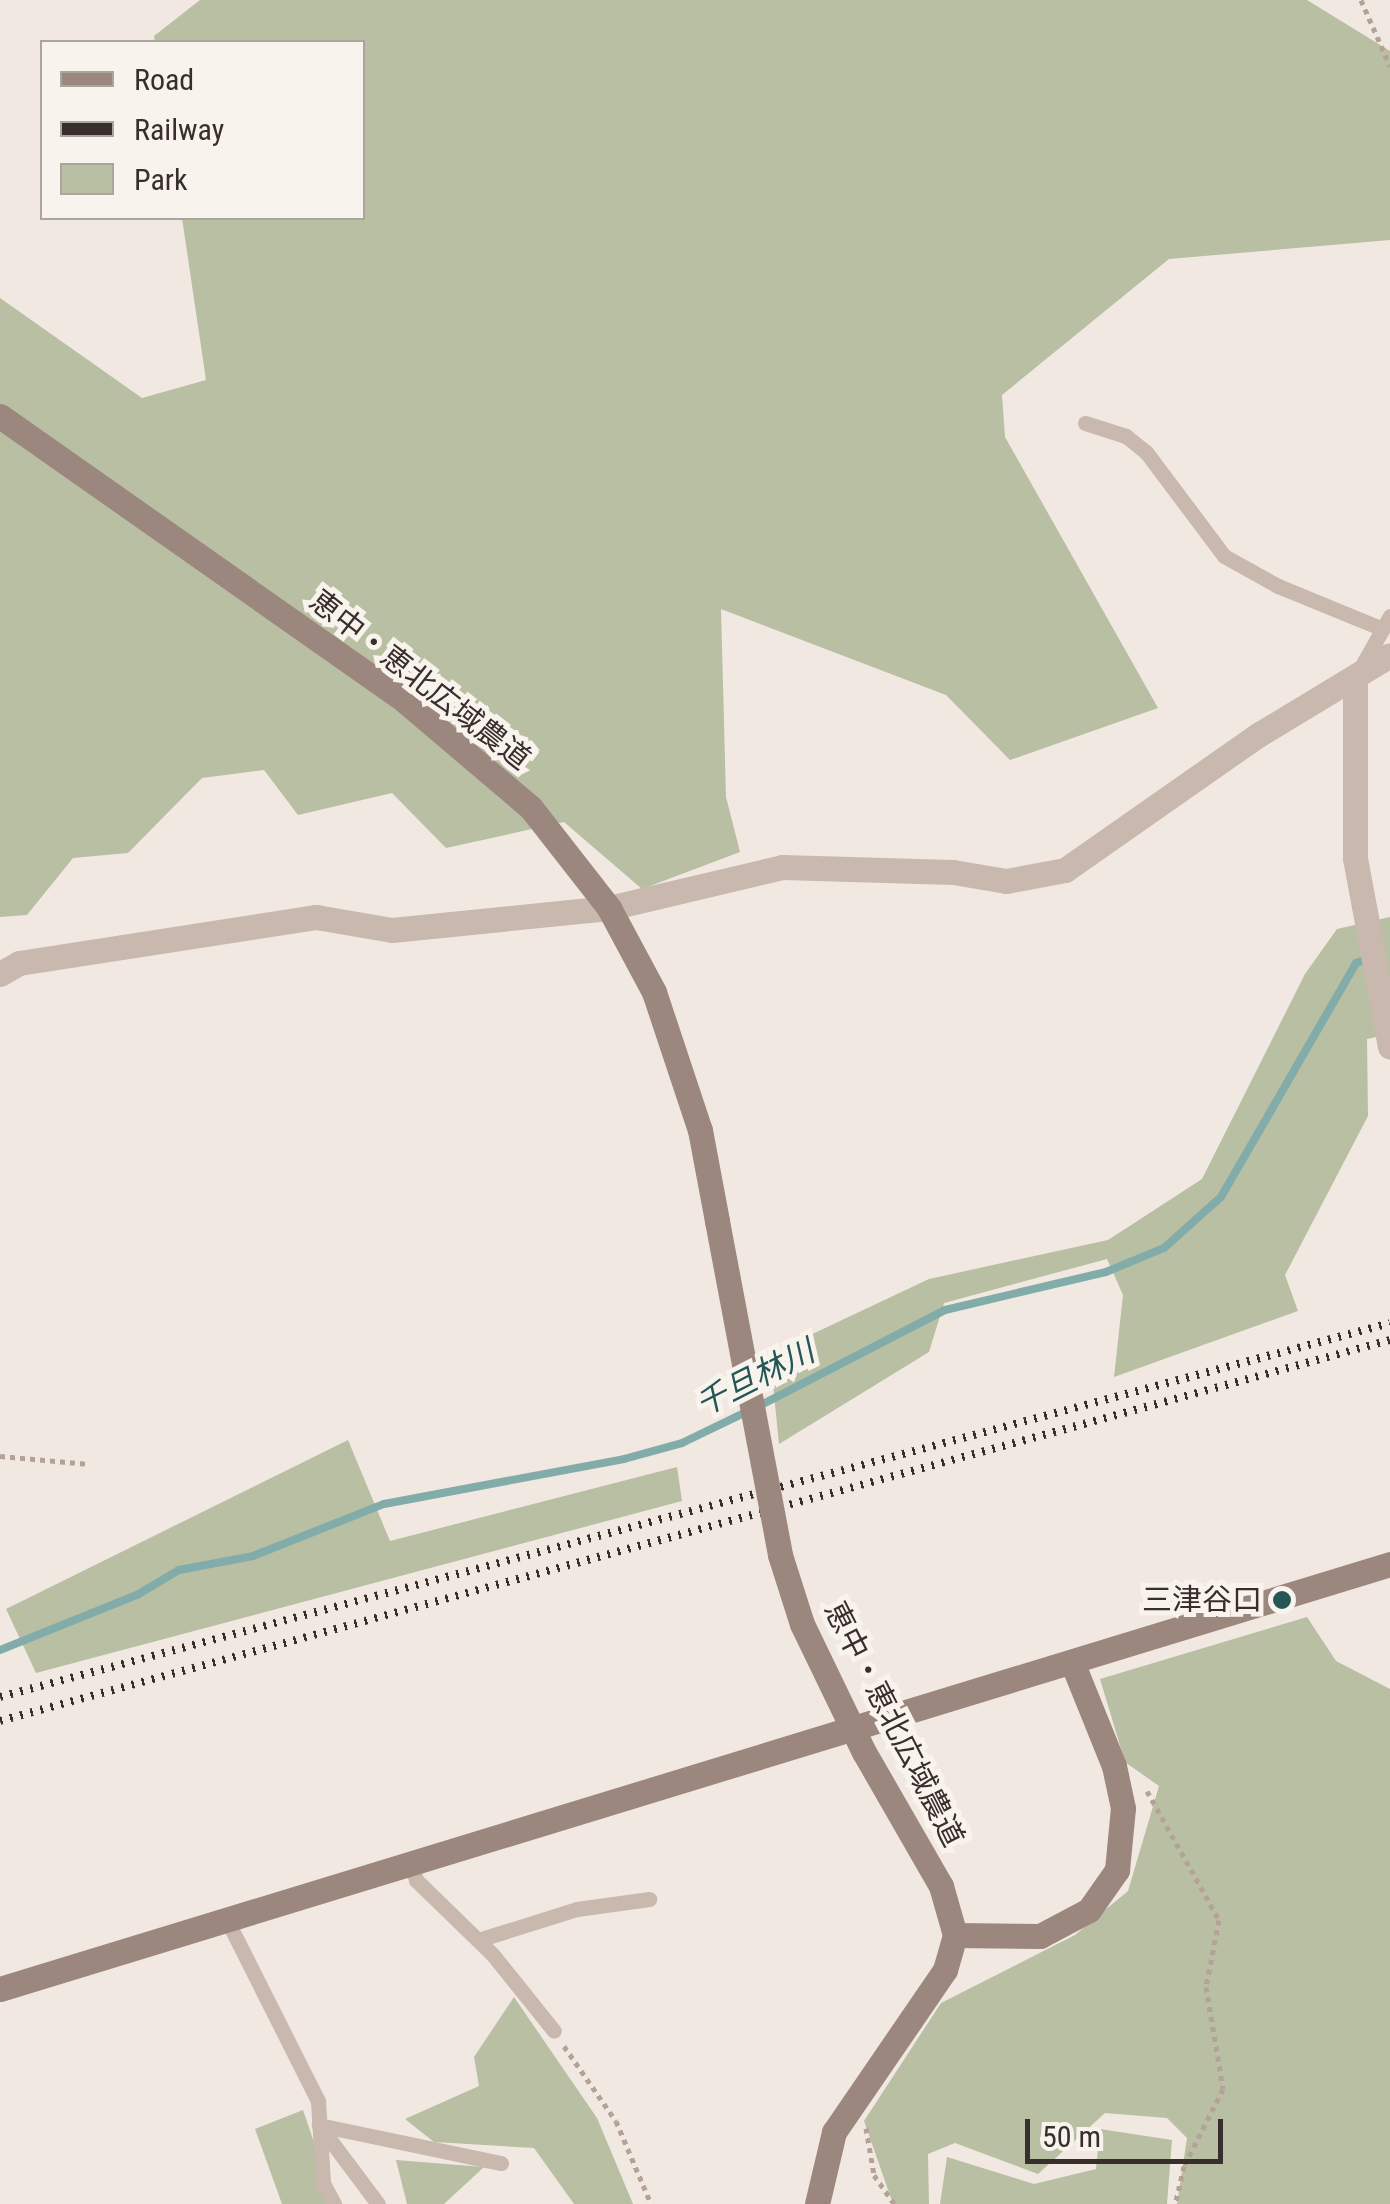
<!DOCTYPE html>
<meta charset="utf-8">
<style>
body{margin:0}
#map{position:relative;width:1390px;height:2204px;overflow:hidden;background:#f1e8e1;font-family:"Roboto Condensed","Noto Sans JP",sans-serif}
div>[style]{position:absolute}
.green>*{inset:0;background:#b8bfa2}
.stream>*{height:8px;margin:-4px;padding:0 4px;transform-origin:4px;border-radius:4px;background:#82acaa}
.path>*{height:5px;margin-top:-2.5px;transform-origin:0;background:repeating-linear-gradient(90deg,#b4a298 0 5px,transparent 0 10px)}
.lane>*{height:15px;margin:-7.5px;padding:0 7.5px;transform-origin:7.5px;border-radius:7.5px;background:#c9b8ae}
.street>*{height:25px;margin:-12.5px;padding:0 12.5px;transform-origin:12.5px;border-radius:12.5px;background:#c9b8ae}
.secondary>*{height:25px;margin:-12.5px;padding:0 12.5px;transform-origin:12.5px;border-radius:12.5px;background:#9c877f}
.rail>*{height:8px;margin-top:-4px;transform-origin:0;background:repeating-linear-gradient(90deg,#382e2b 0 2.5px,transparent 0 10.5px)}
.secondary-bridge>*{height:25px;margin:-12.5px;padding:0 12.5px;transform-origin:12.5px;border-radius:12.5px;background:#9c877f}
.dots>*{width:28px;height:28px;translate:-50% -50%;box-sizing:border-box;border:5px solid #f9f3ed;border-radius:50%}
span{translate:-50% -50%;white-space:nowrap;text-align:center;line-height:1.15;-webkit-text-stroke:10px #f9f3ed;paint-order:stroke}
.street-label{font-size:30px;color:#382e2b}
.poi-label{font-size:30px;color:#382e2b}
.right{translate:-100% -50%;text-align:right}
.water-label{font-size:32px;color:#245655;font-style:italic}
.legend{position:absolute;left:40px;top:40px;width:325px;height:180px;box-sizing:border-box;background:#f9f3ed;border:2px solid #aca49f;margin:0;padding:12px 18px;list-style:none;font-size:30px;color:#382e2b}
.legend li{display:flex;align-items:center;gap:20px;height:50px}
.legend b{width:50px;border:2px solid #aca49f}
.scale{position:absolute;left:1025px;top:2119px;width:198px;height:45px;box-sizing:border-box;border:5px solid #382e2b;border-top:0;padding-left:12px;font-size:30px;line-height:35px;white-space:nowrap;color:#382e2b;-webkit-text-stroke:8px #f9f3ed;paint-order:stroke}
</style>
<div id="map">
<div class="green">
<i style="clip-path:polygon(200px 0,1307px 0,1390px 51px,1390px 240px,1169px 259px,1002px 395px,1005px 437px,1158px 708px,1010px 760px,946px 695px,721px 609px,726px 797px,740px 852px,642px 889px,564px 822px,446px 848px,392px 793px,298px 815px,264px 770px,202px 778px,128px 853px,73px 858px,27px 915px,0 917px,0 298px,142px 398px,206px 380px,182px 218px,362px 218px,362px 42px,155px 42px,154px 36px)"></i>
<i style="clip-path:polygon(1390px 917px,1390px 1034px,1367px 1039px,1368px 1116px,1285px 1275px,1298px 1311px,1114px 1377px,1123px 1295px,1107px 1259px,944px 1303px,929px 1352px,779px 1444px,770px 1354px,929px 1279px,1108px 1240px,1202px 1179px,1305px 974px,1337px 929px)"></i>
<i style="clip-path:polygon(348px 1440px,390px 1541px,677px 1467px,682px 1501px,36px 1673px,6px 1609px)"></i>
<i style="clip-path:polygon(1307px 1617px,1336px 1661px,1390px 1689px,1390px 2204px,1177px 2204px,1187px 2138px,1167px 2118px,1105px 2113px,1038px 2174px,955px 2143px,928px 2154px,929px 2204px,893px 2204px,864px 2121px,941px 2003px,1075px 1935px,1128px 1891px,1159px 1786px,1125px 1762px,1100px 1679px)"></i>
<i style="clip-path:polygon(514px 1997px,597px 2118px,633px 2204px,574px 2204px,534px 2148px,434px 2142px,405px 2119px,479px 2086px,474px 2057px)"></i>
<i style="clip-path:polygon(303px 2110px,335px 2204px,282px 2204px,255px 2129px)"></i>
<i style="clip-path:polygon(1100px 2129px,1172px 2140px,1167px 2204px,940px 2204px,947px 2157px,1034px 2184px,1096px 2169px)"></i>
<i style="clip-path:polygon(396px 2160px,484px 2167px,444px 2204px,407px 2204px)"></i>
</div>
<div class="stream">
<i style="left:759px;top:1406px;width:209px;rotate:-27.3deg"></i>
<i style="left:945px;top:1310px;width:165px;rotate:-13.3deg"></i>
<i style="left:1106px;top:1272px;width:63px;rotate:-22.5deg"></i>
<i style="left:1164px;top:1248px;width:76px;rotate:-41.8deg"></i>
<i style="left:1221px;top:1197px;width:270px;rotate:-60deg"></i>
<i style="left:1356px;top:963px;width:12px;rotate:-20deg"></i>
<i style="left:0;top:1650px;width:148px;rotate:-21.9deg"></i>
<i style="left:137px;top:1595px;width:49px;rotate:-30.8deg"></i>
<i style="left:179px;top:1570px;width:75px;rotate:-10.7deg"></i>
<i style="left:253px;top:1556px;width:141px;rotate:-21.7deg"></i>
<i style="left:384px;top:1504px;width:244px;rotate:-10.6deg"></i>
<i style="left:624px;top:1459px;width:60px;rotate:-15.4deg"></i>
<i style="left:682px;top:1443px;width:71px;rotate:-25.8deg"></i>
</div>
<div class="path">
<i style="left:1361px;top:0;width:72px;rotate:66.3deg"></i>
<i style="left:0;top:1456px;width:89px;rotate:5.1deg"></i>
<i style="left:1147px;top:1791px;width:148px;rotate:60.8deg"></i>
<i style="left:1219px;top:1920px;width:68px;rotate:101deg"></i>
<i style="left:1206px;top:1987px;width:103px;rotate:80.5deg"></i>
<i style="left:1223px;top:2089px;width:86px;rotate:116.9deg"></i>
<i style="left:1184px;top:2166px;width:39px;rotate:103deg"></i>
<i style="left:564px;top:2046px;width:91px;rotate:55.3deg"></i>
<i style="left:616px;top:2121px;width:90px;rotate:67.1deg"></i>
<i style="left:866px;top:2128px;width:48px;rotate:80.3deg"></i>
<i style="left:874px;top:2175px;width:35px;rotate:55deg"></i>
</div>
<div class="lane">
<i style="left:1085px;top:423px;width:43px;rotate:17.6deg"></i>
<i style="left:1126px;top:436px;width:26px;rotate:39deg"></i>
<i style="left:1146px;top:452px;width:130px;rotate:53.1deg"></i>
<i style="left:1224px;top:556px;width:62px;rotate:29.1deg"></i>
<i style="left:1278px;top:586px;width:113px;rotate:22.3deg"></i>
<i style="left:1360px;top:669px;width:61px;rotate:-60.5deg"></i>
<i style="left:412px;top:1865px;width:16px;rotate:75deg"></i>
<i style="left:416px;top:1880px;width:107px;rotate:44.2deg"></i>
<i style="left:493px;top:1955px;width:97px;rotate:51.2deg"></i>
<i style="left:227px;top:1920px;width:203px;rotate:63.3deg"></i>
<i style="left:318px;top:2101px;width:82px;rotate:86.5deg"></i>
<i style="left:323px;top:2183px;width:24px;rotate:62deg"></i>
<i style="left:478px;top:1940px;width:104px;rotate:-17.4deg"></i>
<i style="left:577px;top:1909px;width:73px;rotate:-7.9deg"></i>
<i style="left:378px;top:2204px;width:99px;rotate:-126.8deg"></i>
<i style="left:319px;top:2125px;width:186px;rotate:11.8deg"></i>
</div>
<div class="street">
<i style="left:1355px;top:678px;width:180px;rotate:90deg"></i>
<i style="left:1355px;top:858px;width:192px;rotate:79.5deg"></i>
<i style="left:0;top:974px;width:22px;rotate:-30deg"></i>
<i style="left:19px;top:963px;width:301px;rotate:-8.8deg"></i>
<i style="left:316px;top:917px;width:77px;rotate:9.7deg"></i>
<i style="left:392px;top:930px;width:218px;rotate:-5.8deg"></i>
<i style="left:609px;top:908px;width:178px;rotate:-13.3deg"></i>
<i style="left:782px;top:867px;width:171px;rotate:1.7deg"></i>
<i style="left:953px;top:872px;width:54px;rotate:9.6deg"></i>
<i style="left:1006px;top:881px;width:60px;rotate:-10.6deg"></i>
<i style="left:1065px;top:870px;width:236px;rotate:-35deg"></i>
<i style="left:1258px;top:735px;width:154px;rotate:-31.2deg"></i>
</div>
<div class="secondary">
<i style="left:0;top:416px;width:487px;rotate:35.1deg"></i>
<i style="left:399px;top:696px;width:173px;rotate:40.3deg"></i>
<i style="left:531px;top:808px;width:127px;rotate:52deg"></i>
<i style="left:609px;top:908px;width:95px;rotate:61.8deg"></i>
<i style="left:654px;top:992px;width:145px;rotate:71.6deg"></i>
<i style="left:700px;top:1130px;width:93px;rotate:79.4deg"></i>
<i style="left:955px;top:1935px;width:85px;rotate:0.7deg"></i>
<i style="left:1040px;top:1936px;width:55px;rotate:-28deg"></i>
<i style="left:1089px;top:1910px;width:49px;rotate:-55deg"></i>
<i style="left:1117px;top:1870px;width:62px;rotate:-84.5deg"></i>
<i style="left:1123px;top:1808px;width:43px;rotate:-102.1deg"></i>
<i style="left:1114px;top:1766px;width:112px;rotate:-112deg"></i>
<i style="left:0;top:1989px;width:1454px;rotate:-17deg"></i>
<i style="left:817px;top:2204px;width:74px;rotate:-76.7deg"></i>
<i style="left:834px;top:2132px;width:196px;rotate:-55.6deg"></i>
<i style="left:945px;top:1970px;width:36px;rotate:-74deg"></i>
<i style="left:955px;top:1935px;width:51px;rotate:-105.9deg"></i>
<i style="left:941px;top:1886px;width:155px;rotate:-119.9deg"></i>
</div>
<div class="rail">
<i style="left:0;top:1697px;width:1439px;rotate:-15.06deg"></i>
<i style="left:0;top:1721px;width:1441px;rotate:-15.33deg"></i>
</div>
<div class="secondary-bridge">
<i style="left:717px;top:1221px;width:340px;rotate:79.3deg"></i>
<i style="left:780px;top:1555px;width:72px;rotate:72.3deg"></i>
<i style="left:802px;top:1624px;width:142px;rotate:64.2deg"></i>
</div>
<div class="dots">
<i style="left:1282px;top:1600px;background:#245655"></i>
</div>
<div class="street-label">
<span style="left:420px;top:680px;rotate:38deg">恵中・恵北広域農道</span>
<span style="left:894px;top:1724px;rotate:63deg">恵中・恵北広域農道</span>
</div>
<div class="poi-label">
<span class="right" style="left:1262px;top:1600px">三津谷口</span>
</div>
<div class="water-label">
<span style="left:755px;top:1378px;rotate:-27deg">千旦林川</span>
</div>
<ul class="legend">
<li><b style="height:12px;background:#9c877f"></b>Road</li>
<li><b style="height:12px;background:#382e2b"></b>Railway</li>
<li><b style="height:28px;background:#b8bfa2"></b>Park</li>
</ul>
<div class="scale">50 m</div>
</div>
